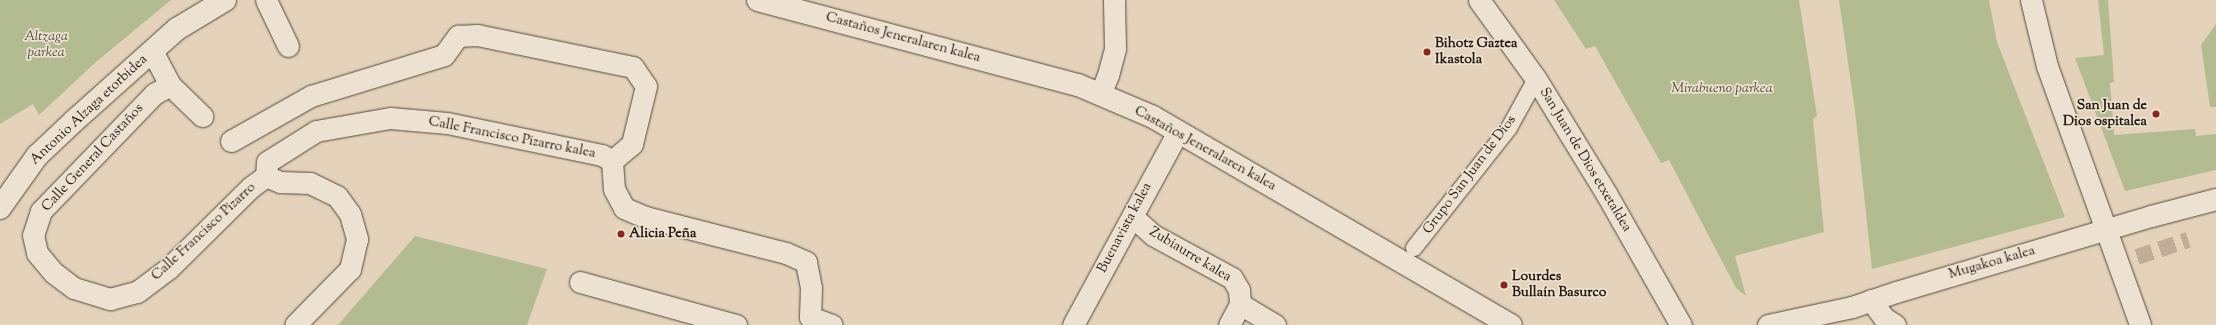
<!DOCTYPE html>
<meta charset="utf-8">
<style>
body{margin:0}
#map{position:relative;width:2216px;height:325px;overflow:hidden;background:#e4d3ba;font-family:"Sorts Mill Goudy",serif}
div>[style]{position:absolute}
.green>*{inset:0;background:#b3bc91}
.pedestrian-tunnel>*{height:16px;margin-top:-8px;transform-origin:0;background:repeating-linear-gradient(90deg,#beae98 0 16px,transparent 0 24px)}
.roads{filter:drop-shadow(0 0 1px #56483a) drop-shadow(0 0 1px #56483a)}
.pedestrian>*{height:16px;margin:-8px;padding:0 8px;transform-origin:8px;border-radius:8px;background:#ede2d2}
.minor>*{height:21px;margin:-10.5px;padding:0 10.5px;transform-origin:10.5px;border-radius:10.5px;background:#ede2d2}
.tertiary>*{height:22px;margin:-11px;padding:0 11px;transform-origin:11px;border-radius:11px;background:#ede2d2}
.dots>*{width:11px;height:11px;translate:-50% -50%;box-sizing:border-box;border:2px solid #ede2d2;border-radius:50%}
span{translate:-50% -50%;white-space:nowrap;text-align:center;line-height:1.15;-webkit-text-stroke:3.5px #ede2d2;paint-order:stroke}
.park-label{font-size:14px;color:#514a37;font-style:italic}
.street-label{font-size:14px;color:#271910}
.poi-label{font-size:14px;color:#271910;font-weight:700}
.left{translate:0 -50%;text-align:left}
.right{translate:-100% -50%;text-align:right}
</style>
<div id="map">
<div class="green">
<i style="clip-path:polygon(0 0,171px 0,96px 62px,39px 115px,33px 104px,0 124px)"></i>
<i style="clip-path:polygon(1554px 0,1799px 0,1817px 116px,1813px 119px,1824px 232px,1735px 256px,1746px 296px,1736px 288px,1669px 160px,1661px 163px,1595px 46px,1586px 49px)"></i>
<i style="clip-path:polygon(1839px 0,1989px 0,1997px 42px,2065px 217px,1872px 269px,1855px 111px)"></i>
<i style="clip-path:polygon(2098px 0,2108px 0,2114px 82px,2110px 83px,2114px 135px,2195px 129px,2196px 136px,2216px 134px,2216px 170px,2125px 191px,2075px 58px,2104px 55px)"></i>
<i style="clip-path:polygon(2216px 24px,2216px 107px,2210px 107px,2201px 45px)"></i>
<i style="clip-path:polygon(415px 236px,547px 269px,527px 325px,338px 325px)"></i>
</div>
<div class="pedestrian-tunnel">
<i style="left:2137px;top:257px;width:54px;rotate:-18.4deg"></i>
</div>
<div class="roads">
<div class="pedestrian">
<i style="left:1414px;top:248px;width:153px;rotate:-51.6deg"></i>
<i style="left:1509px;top:128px;width:56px;rotate:-61.1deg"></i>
</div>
<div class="minor">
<i style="left:266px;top:0;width:51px;rotate:64.4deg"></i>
<i style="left:1479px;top:0;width:97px;rotate:54.2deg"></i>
<i style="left:1536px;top:79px;width:136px;rotate:58.5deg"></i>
<i style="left:1607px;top:195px;width:150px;rotate:60.4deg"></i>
<i style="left:2031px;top:0;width:68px;rotate:76.4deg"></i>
<i style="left:2047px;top:66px;width:275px;rotate:70.2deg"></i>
<i style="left:152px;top:51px;width:38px;rotate:62deg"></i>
<i style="left:170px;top:85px;width:18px;rotate:151deg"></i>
<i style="left:154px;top:94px;width:163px;rotate:134deg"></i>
<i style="left:41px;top:211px;width:25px;rotate:108deg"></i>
<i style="left:33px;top:235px;width:18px;rotate:77deg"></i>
<i style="left:37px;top:253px;width:26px;rotate:50deg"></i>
<i style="left:54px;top:273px;width:25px;rotate:37deg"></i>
<i style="left:74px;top:288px;width:38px;rotate:17deg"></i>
<i style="left:110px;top:299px;width:28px;rotate:-15deg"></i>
<i style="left:137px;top:292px;width:39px;rotate:-37deg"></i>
<i style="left:168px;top:269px;width:117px;rotate:-44.7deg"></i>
<i style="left:251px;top:187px;width:19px;rotate:-36deg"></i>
<i style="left:170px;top:85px;width:45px;rotate:44.1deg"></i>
<i style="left:1100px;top:94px;width:21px;rotate:-67deg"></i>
<i style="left:1108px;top:75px;width:28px;rotate:-75deg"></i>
<i style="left:1115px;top:48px;width:48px;rotate:-91.2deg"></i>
<i style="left:231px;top:141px;width:92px;rotate:-29.4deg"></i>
<i style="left:311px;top:96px;width:139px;rotate:-17.1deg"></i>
<i style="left:444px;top:55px;width:24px;rotate:-54deg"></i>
<i style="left:458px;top:36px;width:19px;rotate:-3deg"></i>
<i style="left:477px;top:35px;width:159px;rotate:11.6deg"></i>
<i style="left:633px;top:67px;width:23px;rotate:56deg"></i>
<i style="left:646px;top:86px;width:60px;rotate:103.6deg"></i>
<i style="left:632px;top:144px;width:26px;rotate:140deg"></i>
<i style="left:612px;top:161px;width:28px;rotate:86deg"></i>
<i style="left:614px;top:189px;width:21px;rotate:62deg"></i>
<i style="left:624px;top:208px;width:23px;rotate:23deg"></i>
<i style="left:645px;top:217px;width:146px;rotate:14.3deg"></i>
<i style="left:786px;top:253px;width:22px;rotate:24deg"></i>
<i style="left:806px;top:262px;width:26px;rotate:79deg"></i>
<i style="left:811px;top:288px;width:29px;rotate:92deg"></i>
<i style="left:266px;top:176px;width:14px;rotate:-86deg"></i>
<i style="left:267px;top:162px;width:58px;rotate:-32.3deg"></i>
<i style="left:316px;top:131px;width:75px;rotate:-10deg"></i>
<i style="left:390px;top:118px;width:57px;rotate:5deg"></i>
<i style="left:447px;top:123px;width:158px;rotate:11.7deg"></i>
<i style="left:602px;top:155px;width:12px;rotate:31deg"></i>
<i style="left:266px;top:176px;width:15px;rotate:23deg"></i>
<i style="left:280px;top:182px;width:30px;rotate:2deg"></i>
<i style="left:310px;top:183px;width:30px;rotate:26deg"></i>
<i style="left:337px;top:196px;width:22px;rotate:54deg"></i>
<i style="left:350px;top:214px;width:26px;rotate:74deg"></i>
<i style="left:357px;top:239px;width:31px;rotate:103deg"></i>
<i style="left:350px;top:269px;width:78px;rotate:134.5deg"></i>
<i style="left:1133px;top:217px;width:27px;rotate:42deg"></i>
<i style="left:1153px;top:235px;width:90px;rotate:28.6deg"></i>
<i style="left:1232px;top:278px;width:14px;rotate:60deg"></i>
<i style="left:1239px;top:290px;width:14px;rotate:86deg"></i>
<i style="left:1240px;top:304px;width:41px;rotate:31deg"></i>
<i style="left:580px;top:282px;width:162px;rotate:15.4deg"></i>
<i style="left:1871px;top:300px;width:22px;rotate:54deg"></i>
<i style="left:1884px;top:318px;width:13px;rotate:32deg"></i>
<i style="left:810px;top:317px;width:23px;rotate:20deg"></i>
<i style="left:1073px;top:325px;width:220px;rotate:-61.5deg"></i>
<i style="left:1229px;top:325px;width:24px;rotate:-62deg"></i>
<i style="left:1768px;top:325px;width:86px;rotate:-12.1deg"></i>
<i style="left:1852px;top:307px;width:46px;rotate:-18.8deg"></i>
<i style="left:1896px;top:292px;width:266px;rotate:-16.6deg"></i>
<i style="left:2151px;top:216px;width:67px;rotate:-14.7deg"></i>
</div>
<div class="tertiary">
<i style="left:758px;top:0;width:331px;rotate:14.9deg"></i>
<i style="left:1078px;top:85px;width:82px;rotate:23.1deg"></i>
<i style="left:1153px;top:117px;width:414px;rotate:30.2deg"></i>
<i style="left:0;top:208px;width:64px;rotate:-54.6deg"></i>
<i style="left:37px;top:156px;width:51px;rotate:-43.4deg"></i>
<i style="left:74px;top:121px;width:138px;rotate:-41.8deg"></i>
<i style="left:177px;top:29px;width:56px;rotate:-31.1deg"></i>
</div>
</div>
<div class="dots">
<i style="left:1427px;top:52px;background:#8f2418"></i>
<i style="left:2156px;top:114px;background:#8f2418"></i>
<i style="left:621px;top:234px;background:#8f2418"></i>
<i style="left:1504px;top:285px;background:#8f2418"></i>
</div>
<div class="park-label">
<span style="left:46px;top:45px">Altzaga<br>parkea</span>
<span style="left:1722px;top:89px">Mirabueno parkea</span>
</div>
<div class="street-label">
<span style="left:903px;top:38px;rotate:15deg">Castaños Jeneralaren kalea</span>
<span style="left:89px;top:110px;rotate:-43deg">Antonio Alzaga etorbidea</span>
<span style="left:512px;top:138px;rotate:11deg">Calle Francisco Pizarro kalea</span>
<span style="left:1205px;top:149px;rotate:29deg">Castaños Jeneralaren kalea</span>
<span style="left:93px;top:158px;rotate:-47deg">Calle General Castaños</span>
<span style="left:1585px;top:160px;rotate:59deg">San Juan de Dios etxetaldea</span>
<span style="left:1470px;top:175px;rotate:-53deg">Grupo San Juan de Dios</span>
<span style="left:1125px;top:228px;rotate:-62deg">Buenavista kalea</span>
<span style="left:204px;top:232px;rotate:-43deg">Calle Francisco Pizarro</span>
<span style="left:1190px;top:255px;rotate:31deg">Zubiaurre kalea</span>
<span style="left:1992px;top:263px;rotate:-16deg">Mugakoa kalea</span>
</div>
<div class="poi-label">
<span class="left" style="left:1435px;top:52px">Bihotz Gaztea<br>Ikastola</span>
<span class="right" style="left:2147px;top:114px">San Juan de<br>Dios ospitalea</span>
<span class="left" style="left:629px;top:234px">Alicia Peña</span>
<span class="left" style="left:1512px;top:285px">Lourdes<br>Bullaín Basurco</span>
</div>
</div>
